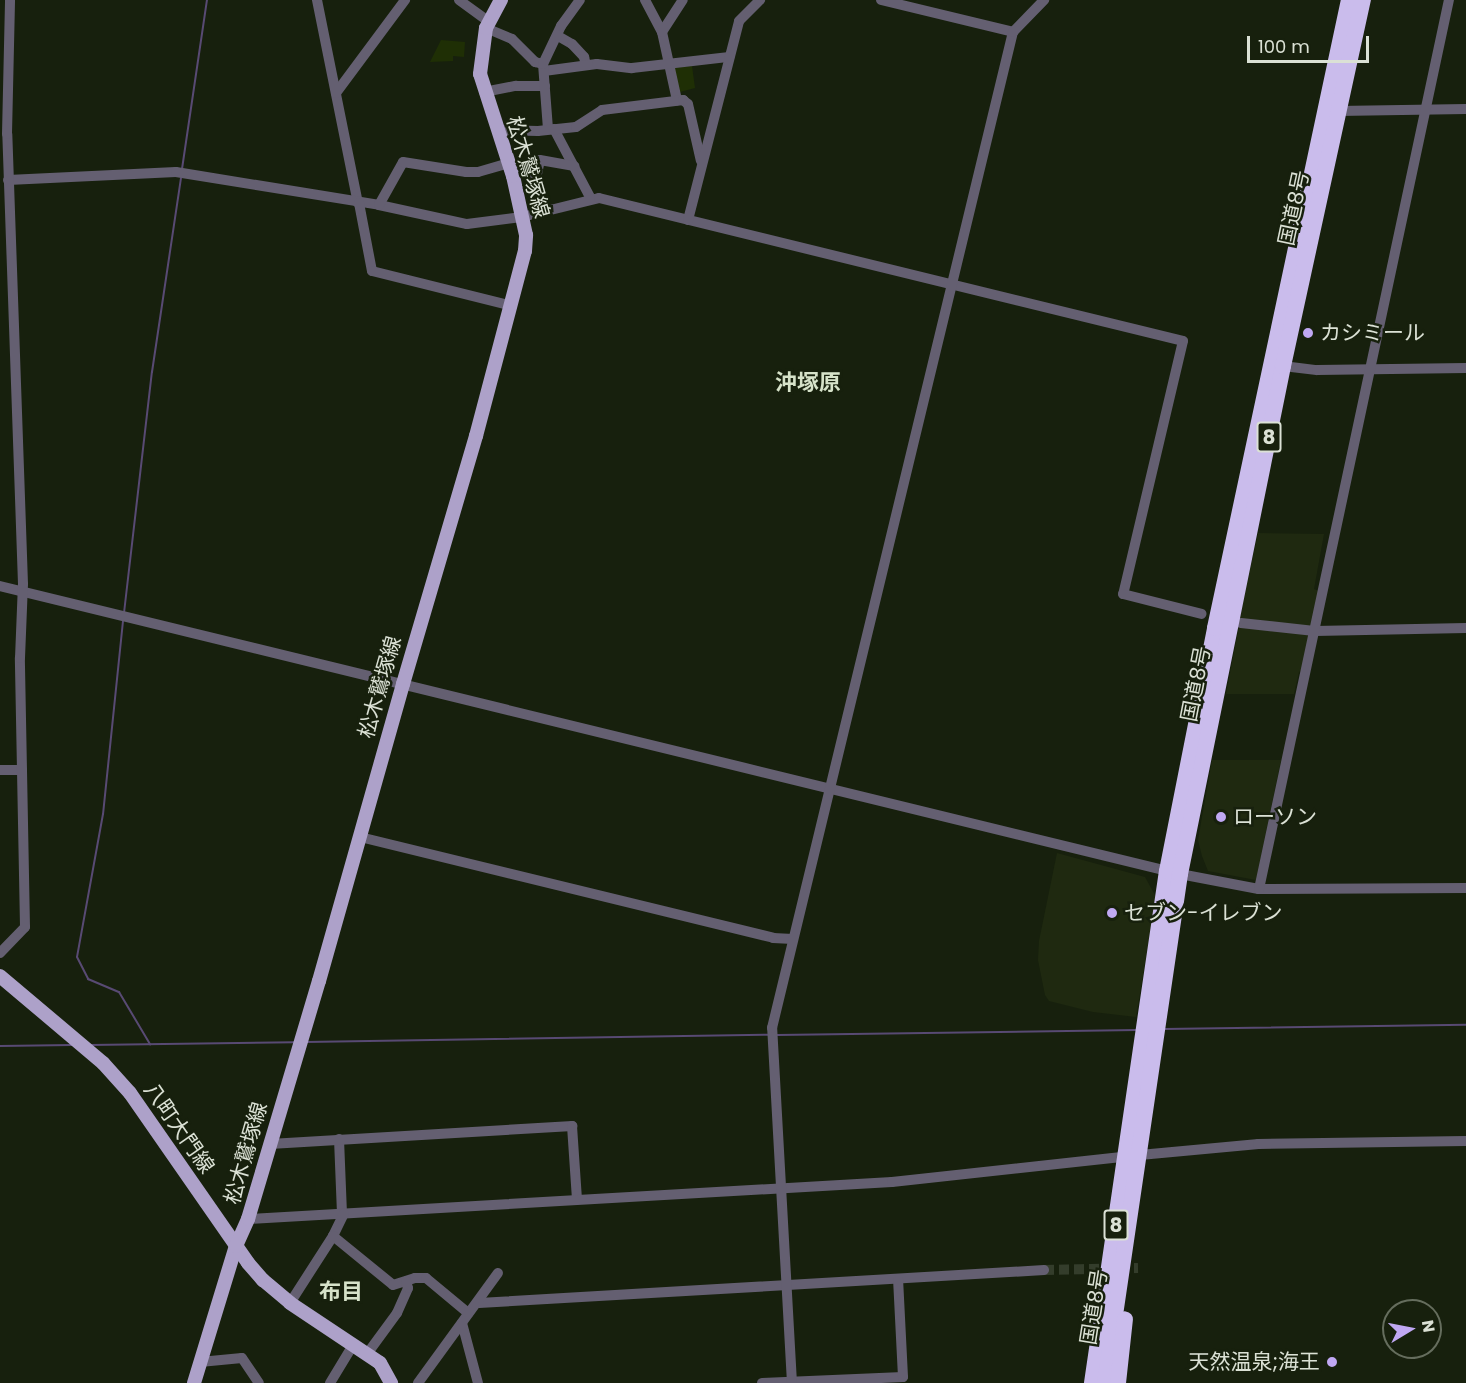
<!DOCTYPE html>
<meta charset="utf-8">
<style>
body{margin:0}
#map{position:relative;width:1466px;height:1383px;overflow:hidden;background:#17200d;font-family:Poppins,"Noto Sans JP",sans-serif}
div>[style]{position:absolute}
.built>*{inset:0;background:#1f2910}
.green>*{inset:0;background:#1f2f05}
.stream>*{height:2px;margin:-1px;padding:0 1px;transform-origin:1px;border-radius:1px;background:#584a73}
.minor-tunnel>*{height:10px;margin-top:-5px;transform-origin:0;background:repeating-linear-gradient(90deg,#343d2b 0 10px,transparent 0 15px)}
.minor>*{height:10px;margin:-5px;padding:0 5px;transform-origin:5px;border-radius:5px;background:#645f71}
.major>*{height:14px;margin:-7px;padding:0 7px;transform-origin:7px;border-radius:7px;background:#ada1c9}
.highway>*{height:16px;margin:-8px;padding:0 8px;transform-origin:8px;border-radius:8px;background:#cabcec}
.dots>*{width:16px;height:16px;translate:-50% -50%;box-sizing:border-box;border:3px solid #17200d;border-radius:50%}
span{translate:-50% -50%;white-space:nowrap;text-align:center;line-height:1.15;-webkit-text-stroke:5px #17200d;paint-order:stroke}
.shield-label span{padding:2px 4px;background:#17200d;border:2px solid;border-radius:4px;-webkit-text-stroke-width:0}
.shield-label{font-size:20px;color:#dbe1d5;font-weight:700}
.street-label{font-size:21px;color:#dbe1d5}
.poi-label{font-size:21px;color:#dbe1d5}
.left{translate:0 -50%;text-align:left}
.right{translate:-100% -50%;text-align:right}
.neighbourhood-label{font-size:22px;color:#d6e2c9;font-weight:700}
.north{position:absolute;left:1382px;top:1299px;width:60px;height:60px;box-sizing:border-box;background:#17200d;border:2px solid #656d5d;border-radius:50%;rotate:80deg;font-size:16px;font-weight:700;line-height:24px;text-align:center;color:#dbe1d5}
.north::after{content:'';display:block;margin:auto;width:21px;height:27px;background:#c0a8f3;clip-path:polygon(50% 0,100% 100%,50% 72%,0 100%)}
.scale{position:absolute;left:1247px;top:36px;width:122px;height:27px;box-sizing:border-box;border:3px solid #dbe1d5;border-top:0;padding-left:8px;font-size:18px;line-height:21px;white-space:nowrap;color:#dbe1d5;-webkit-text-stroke:4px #17200d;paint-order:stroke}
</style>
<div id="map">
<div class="built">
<i style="clip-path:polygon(1258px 533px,1324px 534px,1314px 589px,1319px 591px,1312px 626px,1239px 620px)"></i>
<i style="clip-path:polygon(1239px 626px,1309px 633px,1304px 668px,1299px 672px,1294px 694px,1226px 694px)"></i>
<i style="clip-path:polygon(1212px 760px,1281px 760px,1256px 880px,1208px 871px,1202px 856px,1198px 840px)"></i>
<i style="clip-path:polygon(1057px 853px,1145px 877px,1156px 897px,1136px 1017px,1093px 1012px,1049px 1001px,1045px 995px,1038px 960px,1039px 941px)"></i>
</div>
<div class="green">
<i style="clip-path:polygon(441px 40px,465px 42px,464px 57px,453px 56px,453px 61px,430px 62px)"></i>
<i style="clip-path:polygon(692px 66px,695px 88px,680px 92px,673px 68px)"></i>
</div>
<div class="stream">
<i style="left:182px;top:169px;width:171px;rotate:-81.6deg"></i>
<i style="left:124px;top:613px;width:243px;rotate:-83.4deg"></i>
<i style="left:152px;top:372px;width:196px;rotate:-81.5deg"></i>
<i style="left:123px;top:621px;width:194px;rotate:95.9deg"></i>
<i style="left:103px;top:814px;width:145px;rotate:100.3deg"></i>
<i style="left:77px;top:957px;width:25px;rotate:63deg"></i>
<i style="left:88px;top:979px;width:34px;rotate:23deg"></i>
<i style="left:119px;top:992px;width:61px;rotate:59.2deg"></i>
<i style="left:1164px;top:1029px;width:302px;rotate:-0.8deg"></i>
<i style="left:777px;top:1035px;width:360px;rotate:-0.8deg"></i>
<i style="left:306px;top:1042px;width:462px;rotate:-0.9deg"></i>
<i style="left:90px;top:1045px;width:204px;rotate:-0.8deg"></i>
<i style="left:0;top:1046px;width:72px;rotate:-0.8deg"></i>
</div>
<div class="minor-tunnel">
<i style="left:1044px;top:1270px;width:94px;rotate:-1.2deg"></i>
</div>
<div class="minor">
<i style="left:317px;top:0;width:207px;rotate:78.6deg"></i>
<i style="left:459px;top:0;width:36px;rotate:36deg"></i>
<i style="left:645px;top:0;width:36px;rotate:62deg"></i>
<i style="left:662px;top:32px;width:70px;rotate:77.6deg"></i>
<i style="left:881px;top:0;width:136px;rotate:13.6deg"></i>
<i style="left:486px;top:28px;width:28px;rotate:23deg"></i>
<i style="left:512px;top:39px;width:33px;rotate:45deg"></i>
<i style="left:535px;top:62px;width:8px;rotate:14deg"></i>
<i style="left:662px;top:32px;width:38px;rotate:-57deg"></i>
<i style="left:558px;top:36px;width:16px;rotate:30deg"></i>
<i style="left:572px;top:44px;width:18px;rotate:47deg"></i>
<i style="left:584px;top:57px;width:8px;rotate:76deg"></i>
<i style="left:544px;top:71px;width:53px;rotate:-7.5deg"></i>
<i style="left:597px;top:64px;width:35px;rotate:7deg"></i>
<i style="left:632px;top:68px;width:98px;rotate:-6.5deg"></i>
<i style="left:484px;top:92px;width:33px;rotate:-11deg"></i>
<i style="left:516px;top:86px;width:29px"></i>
<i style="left:336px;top:93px;width:116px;rotate:-53.4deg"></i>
<i style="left:1338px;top:111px;width:128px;rotate:-0.9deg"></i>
<i style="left:548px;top:129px;width:65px;rotate:-94.4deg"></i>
<i style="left:543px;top:64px;width:42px;rotate:-64.7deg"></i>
<i style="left:561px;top:26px;width:32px;rotate:-54deg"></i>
<i style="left:554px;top:129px;width:79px;rotate:62.1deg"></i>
<i style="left:497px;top:130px;width:41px;rotate:1.4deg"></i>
<i style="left:538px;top:131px;width:38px;rotate:-6deg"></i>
<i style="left:576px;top:127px;width:31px;rotate:-33deg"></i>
<i style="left:602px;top:110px;width:82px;rotate:-7deg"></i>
<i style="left:683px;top:100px;width:6px;rotate:39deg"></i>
<i style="left:688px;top:104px;width:58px;rotate:77.2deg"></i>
<i style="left:512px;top:172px;width:25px;rotate:5deg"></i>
<i style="left:537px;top:174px;width:14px;rotate:-78deg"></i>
<i style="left:540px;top:160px;width:35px;rotate:10deg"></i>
<i style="left:8px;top:180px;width:168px;rotate:-2.7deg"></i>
<i style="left:176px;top:172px;width:206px;rotate:9.2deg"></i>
<i style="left:379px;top:205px;width:90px;rotate:12.2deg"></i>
<i style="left:467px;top:224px;width:55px;rotate:-7.3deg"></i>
<i style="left:522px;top:217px;width:79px;rotate:-13.9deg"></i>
<i style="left:599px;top:198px;width:601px;rotate:13.76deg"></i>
<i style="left:1183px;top:341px;width:260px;rotate:103.3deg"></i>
<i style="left:1123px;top:594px;width:81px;rotate:14.2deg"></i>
<i style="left:359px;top:203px;width:69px;rotate:79.2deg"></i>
<i style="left:372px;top:271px;width:144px;rotate:14deg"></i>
<i style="left:379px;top:205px;width:49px;rotate:-60.8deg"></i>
<i style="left:403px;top:162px;width:64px;rotate:9deg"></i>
<i style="left:466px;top:172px;width:12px"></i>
<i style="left:478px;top:172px;width:32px;rotate:-16deg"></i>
<i style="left:688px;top:220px;width:205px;rotate:-75.6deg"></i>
<i style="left:739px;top:21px;width:30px;rotate:-45deg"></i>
<i style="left:1283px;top:366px;width:34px;rotate:7deg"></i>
<i style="left:1317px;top:370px;width:149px;rotate:-0.8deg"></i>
<i style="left:0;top:586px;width:1215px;rotate:13.72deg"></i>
<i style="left:1180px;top:874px;width:80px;rotate:10.8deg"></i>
<i style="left:1259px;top:889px;width:207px;rotate:-0.3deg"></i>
<i style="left:1241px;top:623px;width:74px;rotate:6.2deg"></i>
<i style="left:1315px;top:631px;width:151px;rotate:-1.1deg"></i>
<i style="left:0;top:770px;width:22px"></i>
<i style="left:360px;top:837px;width:425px;rotate:13.7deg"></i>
<i style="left:773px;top:938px;width:20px;rotate:3deg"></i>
<i style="left:1259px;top:889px;width:909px;rotate:-77.94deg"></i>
<i style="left:0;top:953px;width:36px;rotate:-46deg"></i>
<i style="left:25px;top:927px;width:269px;rotate:-91.1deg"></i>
<i style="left:20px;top:658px;width:74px;rotate:-87.7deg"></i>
<i style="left:23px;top:584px;width:450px;rotate:-92deg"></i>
<i style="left:7px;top:134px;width:134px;rotate:-88.7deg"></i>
<i style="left:339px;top:1139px;width:74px;rotate:87.7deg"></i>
<i style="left:270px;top:1144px;width:303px;rotate:-3.4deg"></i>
<i style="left:572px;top:1126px;width:73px;rotate:86.1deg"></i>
<i style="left:1140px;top:1155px;width:119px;rotate:-5.3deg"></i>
<i style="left:1258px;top:1144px;width:208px;rotate:-0.8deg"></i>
<i style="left:248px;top:1219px;width:645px;rotate:-3.29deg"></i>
<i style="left:892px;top:1182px;width:233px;rotate:-6.2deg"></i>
<i style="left:333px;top:1236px;width:25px;rotate:-64deg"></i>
<i style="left:290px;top:1303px;width:80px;rotate:-57.3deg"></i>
<i style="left:333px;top:1236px;width:77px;rotate:39.2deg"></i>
<i style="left:393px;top:1285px;width:23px;rotate:-18deg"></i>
<i style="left:415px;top:1278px;width:11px"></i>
<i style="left:426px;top:1278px;width:55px;rotate:39.8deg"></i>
<i style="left:479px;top:1303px;width:566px;rotate:-3.34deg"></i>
<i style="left:462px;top:1323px;width:62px;rotate:75.1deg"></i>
<i style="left:367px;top:1354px;width:51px;rotate:-53.8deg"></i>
<i style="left:397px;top:1313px;width:27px;rotate:-66deg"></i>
<i style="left:408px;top:1288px;width:7px;rotate:-106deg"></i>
<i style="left:200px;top:1362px;width:42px;rotate:-5.4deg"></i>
<i style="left:242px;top:1358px;width:30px;rotate:56deg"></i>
<i style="left:330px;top:1383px;width:44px;rotate:-58.8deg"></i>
<i style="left:418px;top:1383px;width:136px;rotate:-54deg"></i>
<i style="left:762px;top:1383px;width:141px;rotate:-2.4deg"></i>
<i style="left:903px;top:1377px;width:98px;rotate:-92.9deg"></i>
<i style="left:792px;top:1383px;width:356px;rotate:-93.2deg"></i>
<i style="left:772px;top:1028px;width:1025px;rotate:-76.4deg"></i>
<i style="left:1013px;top:32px;width:45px;rotate:-45.9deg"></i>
</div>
<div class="major">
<i style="left:0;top:976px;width:135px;rotate:40.2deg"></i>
<i style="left:103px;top:1063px;width:40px;rotate:48deg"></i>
<i style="left:130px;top:1093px;width:207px;rotate:55.2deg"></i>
<i style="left:248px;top:1263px;width:23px;rotate:49deg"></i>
<i style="left:263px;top:1280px;width:35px;rotate:40deg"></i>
<i style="left:290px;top:1303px;width:108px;rotate:33.7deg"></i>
<i style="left:380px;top:1363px;width:23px;rotate:61deg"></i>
<i style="left:194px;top:1383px;width:143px;rotate:-73deg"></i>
<i style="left:236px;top:1246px;width:30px;rotate:-66deg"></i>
<i style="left:248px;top:1219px;width:248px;rotate:-73.4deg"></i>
<i style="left:319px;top:981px;width:309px;rotate:-74.2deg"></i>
<i style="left:403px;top:684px;width:259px;rotate:-73.6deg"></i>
<i style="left:476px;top:436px;width:191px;rotate:-75.2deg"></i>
<i style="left:525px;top:251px;width:16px;rotate:-86deg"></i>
<i style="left:526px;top:235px;width:60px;rotate:-102.4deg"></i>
<i style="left:513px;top:176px;width:107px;rotate:-107.9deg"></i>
<i style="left:480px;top:74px;width:46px;rotate:-82.6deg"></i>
<i style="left:486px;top:28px;width:32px;rotate:-62deg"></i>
</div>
<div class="highway">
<i style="left:1092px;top:1383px;width:517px;rotate:-81.67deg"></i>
<i style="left:1167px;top:871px;width:248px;rotate:-78.8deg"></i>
<i style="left:1215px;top:628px;width:642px;rotate:-77.96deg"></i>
<i style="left:1105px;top:1383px;width:514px;rotate:-81.62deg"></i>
<i style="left:1180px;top:874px;width:518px;rotate:-78.54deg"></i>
<i style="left:1283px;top:366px;width:375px;rotate:-77.7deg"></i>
<i style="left:1118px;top:1383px;width:64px;rotate:-83.8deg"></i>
</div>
<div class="dots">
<i style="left:1308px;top:333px;background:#c0a8f3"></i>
<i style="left:1221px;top:817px;background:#c0a8f3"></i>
<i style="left:1112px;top:913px;background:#c0a8f3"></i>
<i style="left:1332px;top:1362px;background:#c0a8f3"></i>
</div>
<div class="shield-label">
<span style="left:1269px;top:437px">8</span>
<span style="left:1116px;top:1225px">8</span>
</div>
<div class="street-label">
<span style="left:528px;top:167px;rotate:74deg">松木鷲塚線</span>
<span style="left:1294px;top:208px;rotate:-78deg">国道8号</span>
<span style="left:1196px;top:684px;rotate:-79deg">国道8号</span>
<span style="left:380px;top:687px;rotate:-74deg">松木鷲塚線</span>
<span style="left:179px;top:1128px;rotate:55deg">八町大門線</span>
<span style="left:246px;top:1153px;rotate:-74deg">松木鷲塚線</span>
<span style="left:1094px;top:1307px;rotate:-81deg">国道8号</span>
</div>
<div class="poi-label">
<span class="left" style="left:1320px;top:333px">カシミール</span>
<span class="left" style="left:1233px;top:817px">ローソン</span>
<span class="left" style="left:1124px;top:913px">セブン-イレブン</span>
<span class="right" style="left:1320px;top:1362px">天然温泉;海王</span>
</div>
<div class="neighbourhood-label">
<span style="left:808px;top:383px">沖塚原</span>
<span style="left:341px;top:1292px">布目</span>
</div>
<div class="north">N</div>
<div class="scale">100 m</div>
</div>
